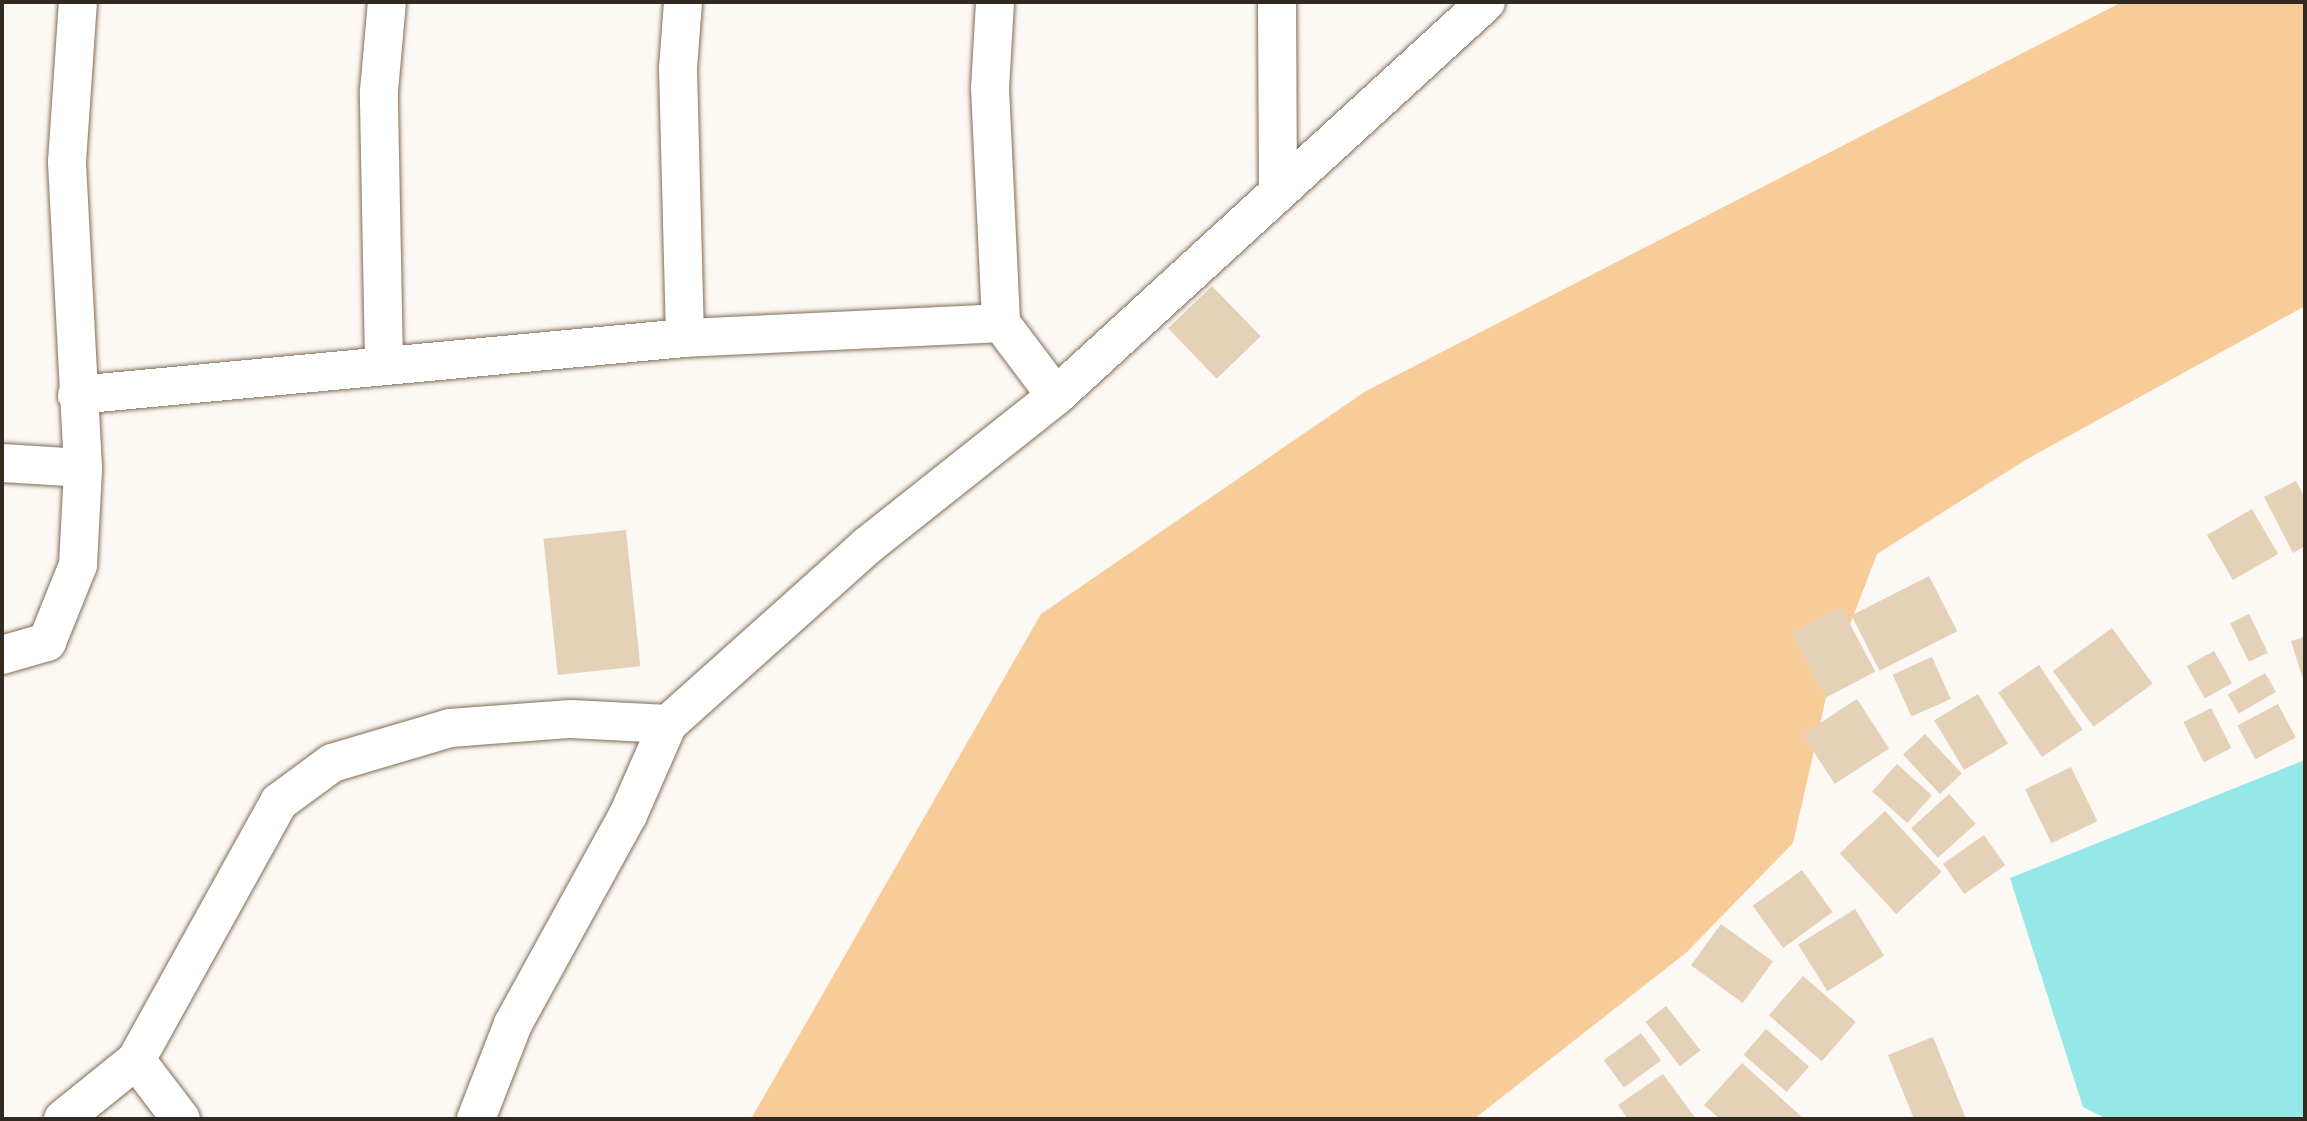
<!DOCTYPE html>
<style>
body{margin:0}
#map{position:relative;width:2307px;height:1121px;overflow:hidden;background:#fcf8f3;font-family:Figtree,sans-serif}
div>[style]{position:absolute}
.green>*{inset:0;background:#f7cc99}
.water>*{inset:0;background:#94e8e7}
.building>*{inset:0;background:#e5d0b8;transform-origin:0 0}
.roads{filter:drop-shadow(0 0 2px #806d57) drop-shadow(0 0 2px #806d57)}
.street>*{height:38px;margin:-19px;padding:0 19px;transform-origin:19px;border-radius:19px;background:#fff}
span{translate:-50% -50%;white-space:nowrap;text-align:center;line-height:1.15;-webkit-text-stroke:7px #fff;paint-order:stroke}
.frame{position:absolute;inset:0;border:4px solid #322a21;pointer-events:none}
</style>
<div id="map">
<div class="green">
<i style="clip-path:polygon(2122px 2px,2305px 2px,2305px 306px,2027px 459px,1877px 554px,1832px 671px,1793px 843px,1687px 952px,1474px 1119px,751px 1119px,1041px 614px,1366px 391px)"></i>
</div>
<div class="water">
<i style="clip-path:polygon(2305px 760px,2305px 1119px,2107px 1119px,2083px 1107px,2010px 878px)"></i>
</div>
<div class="building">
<i style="left:1212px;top:286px;width:70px;height:61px;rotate:46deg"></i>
<i style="clip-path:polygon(2296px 481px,2305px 498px,2305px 546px,2293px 553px,2264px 497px)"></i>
<i style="left:2252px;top:509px;width:52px;height:52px;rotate:60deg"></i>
<i style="left:626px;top:530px;width:137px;height:83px;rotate:84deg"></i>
<i style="left:1929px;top:576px;width:62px;height:87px;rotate:63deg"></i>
<i style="left:1841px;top:607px;width:73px;height:56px;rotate:62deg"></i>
<i style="left:2249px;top:614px;width:43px;height:21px;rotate:64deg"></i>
<i style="left:2112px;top:628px;width:69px;height:73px;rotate:54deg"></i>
<i style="clip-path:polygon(2305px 637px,2305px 681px,2304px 682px,2291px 641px)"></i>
<i style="left:2214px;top:651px;width:37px;height:31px;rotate:61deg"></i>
<i style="left:1932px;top:657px;width:46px;height:43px;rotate:66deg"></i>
<i style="left:2039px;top:665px;width:78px;height:49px;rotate:56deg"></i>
<i style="left:2265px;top:673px;width:22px;height:43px;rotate:60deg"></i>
<i style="left:1978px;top:694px;width:58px;height:51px;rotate:59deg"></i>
<i style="left:1857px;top:699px;width:59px;height:65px;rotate:57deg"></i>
<i style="left:2278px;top:704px;width:38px;height:46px;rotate:62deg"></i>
<i style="left:2211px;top:708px;width:45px;height:31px;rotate:63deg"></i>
<i style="left:1925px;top:734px;width:54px;height:30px;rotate:47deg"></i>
<i style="left:1897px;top:764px;width:47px;height:37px;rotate:42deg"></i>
<i style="left:2071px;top:767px;width:60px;height:51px;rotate:64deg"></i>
<i style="left:1949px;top:794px;width:40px;height:51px;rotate:48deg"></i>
<i style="left:1885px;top:811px;width:83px;height:62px;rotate:47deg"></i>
<i style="left:1984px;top:835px;width:37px;height:50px;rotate:55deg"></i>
<i style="left:1802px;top:870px;width:52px;height:61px;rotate:54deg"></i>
<i style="left:1855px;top:909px;width:55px;height:67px;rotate:58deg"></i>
<i style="left:1721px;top:924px;width:64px;height:51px;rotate:36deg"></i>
<i style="left:1803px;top:976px;width:70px;height:52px;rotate:41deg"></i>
<i style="left:1666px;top:1006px;width:56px;height:26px;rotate:52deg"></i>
<i style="left:1766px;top:1029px;width:57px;height:34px;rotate:41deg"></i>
<i style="left:1641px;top:1033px;width:34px;height:46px;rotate:54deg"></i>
<i style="clip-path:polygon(1933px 1037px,1966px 1119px,1914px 1119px,1888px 1055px)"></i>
<i style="clip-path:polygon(1742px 1063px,1804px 1119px,1720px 1119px,1704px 1105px)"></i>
<i style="clip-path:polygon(1663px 1074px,1696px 1119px,1628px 1119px,1618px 1105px)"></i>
</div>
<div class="roads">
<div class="street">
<i style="left:683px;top:2px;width:67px;rotate:94.3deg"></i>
<i style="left:678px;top:69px;width:269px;rotate:88.5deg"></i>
<i style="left:995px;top:2px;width:86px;rotate:93.3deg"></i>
<i style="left:990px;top:88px;width:235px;rotate:87.3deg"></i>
<i style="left:1277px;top:2px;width:189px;rotate:89.7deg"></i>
<i style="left:384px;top:363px;width:272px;rotate:-91.1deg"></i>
<i style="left:379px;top:91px;width:89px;rotate:-84.9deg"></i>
<i style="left:77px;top:395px;width:611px;rotate:-5.36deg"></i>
<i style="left:685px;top:338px;width:316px;rotate:-2.7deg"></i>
<i style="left:1001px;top:323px;width:91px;rotate:53deg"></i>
<i style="left:2px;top:463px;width:81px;rotate:3.5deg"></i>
<i style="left:2px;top:655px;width:47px;rotate:-16.1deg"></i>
<i style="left:47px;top:642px;width:83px;rotate:-68.1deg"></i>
<i style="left:78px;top:565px;width:97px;rotate:-87deg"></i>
<i style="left:83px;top:468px;width:306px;rotate:-93deg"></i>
<i style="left:67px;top:162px;width:160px;rotate:-86.1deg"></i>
<i style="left:136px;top:1060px;width:74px;rotate:52.7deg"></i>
<i style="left:63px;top:1119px;width:94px;rotate:-38.9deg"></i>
<i style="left:136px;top:1060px;width:295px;rotate:-61deg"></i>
<i style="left:279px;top:802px;width:66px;rotate:-36.3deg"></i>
<i style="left:332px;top:763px;width:123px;rotate:-16.5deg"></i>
<i style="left:450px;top:728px;width:121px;rotate:-4.3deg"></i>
<i style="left:571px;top:719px;width:97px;rotate:3deg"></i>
<i style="left:476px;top:1119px;width:102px;rotate:-68.7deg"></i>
<i style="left:513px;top:1024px;width:239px;rotate:-61.2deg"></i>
<i style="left:628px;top:815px;width:99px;rotate:-66.3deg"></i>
<i style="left:668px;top:724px;width:268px;rotate:-41.8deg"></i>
<i style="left:868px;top:545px;width:240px;rotate:-38.4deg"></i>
<i style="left:1056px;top:396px;width:583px;rotate:-42.5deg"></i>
</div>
</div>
<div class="frame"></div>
</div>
